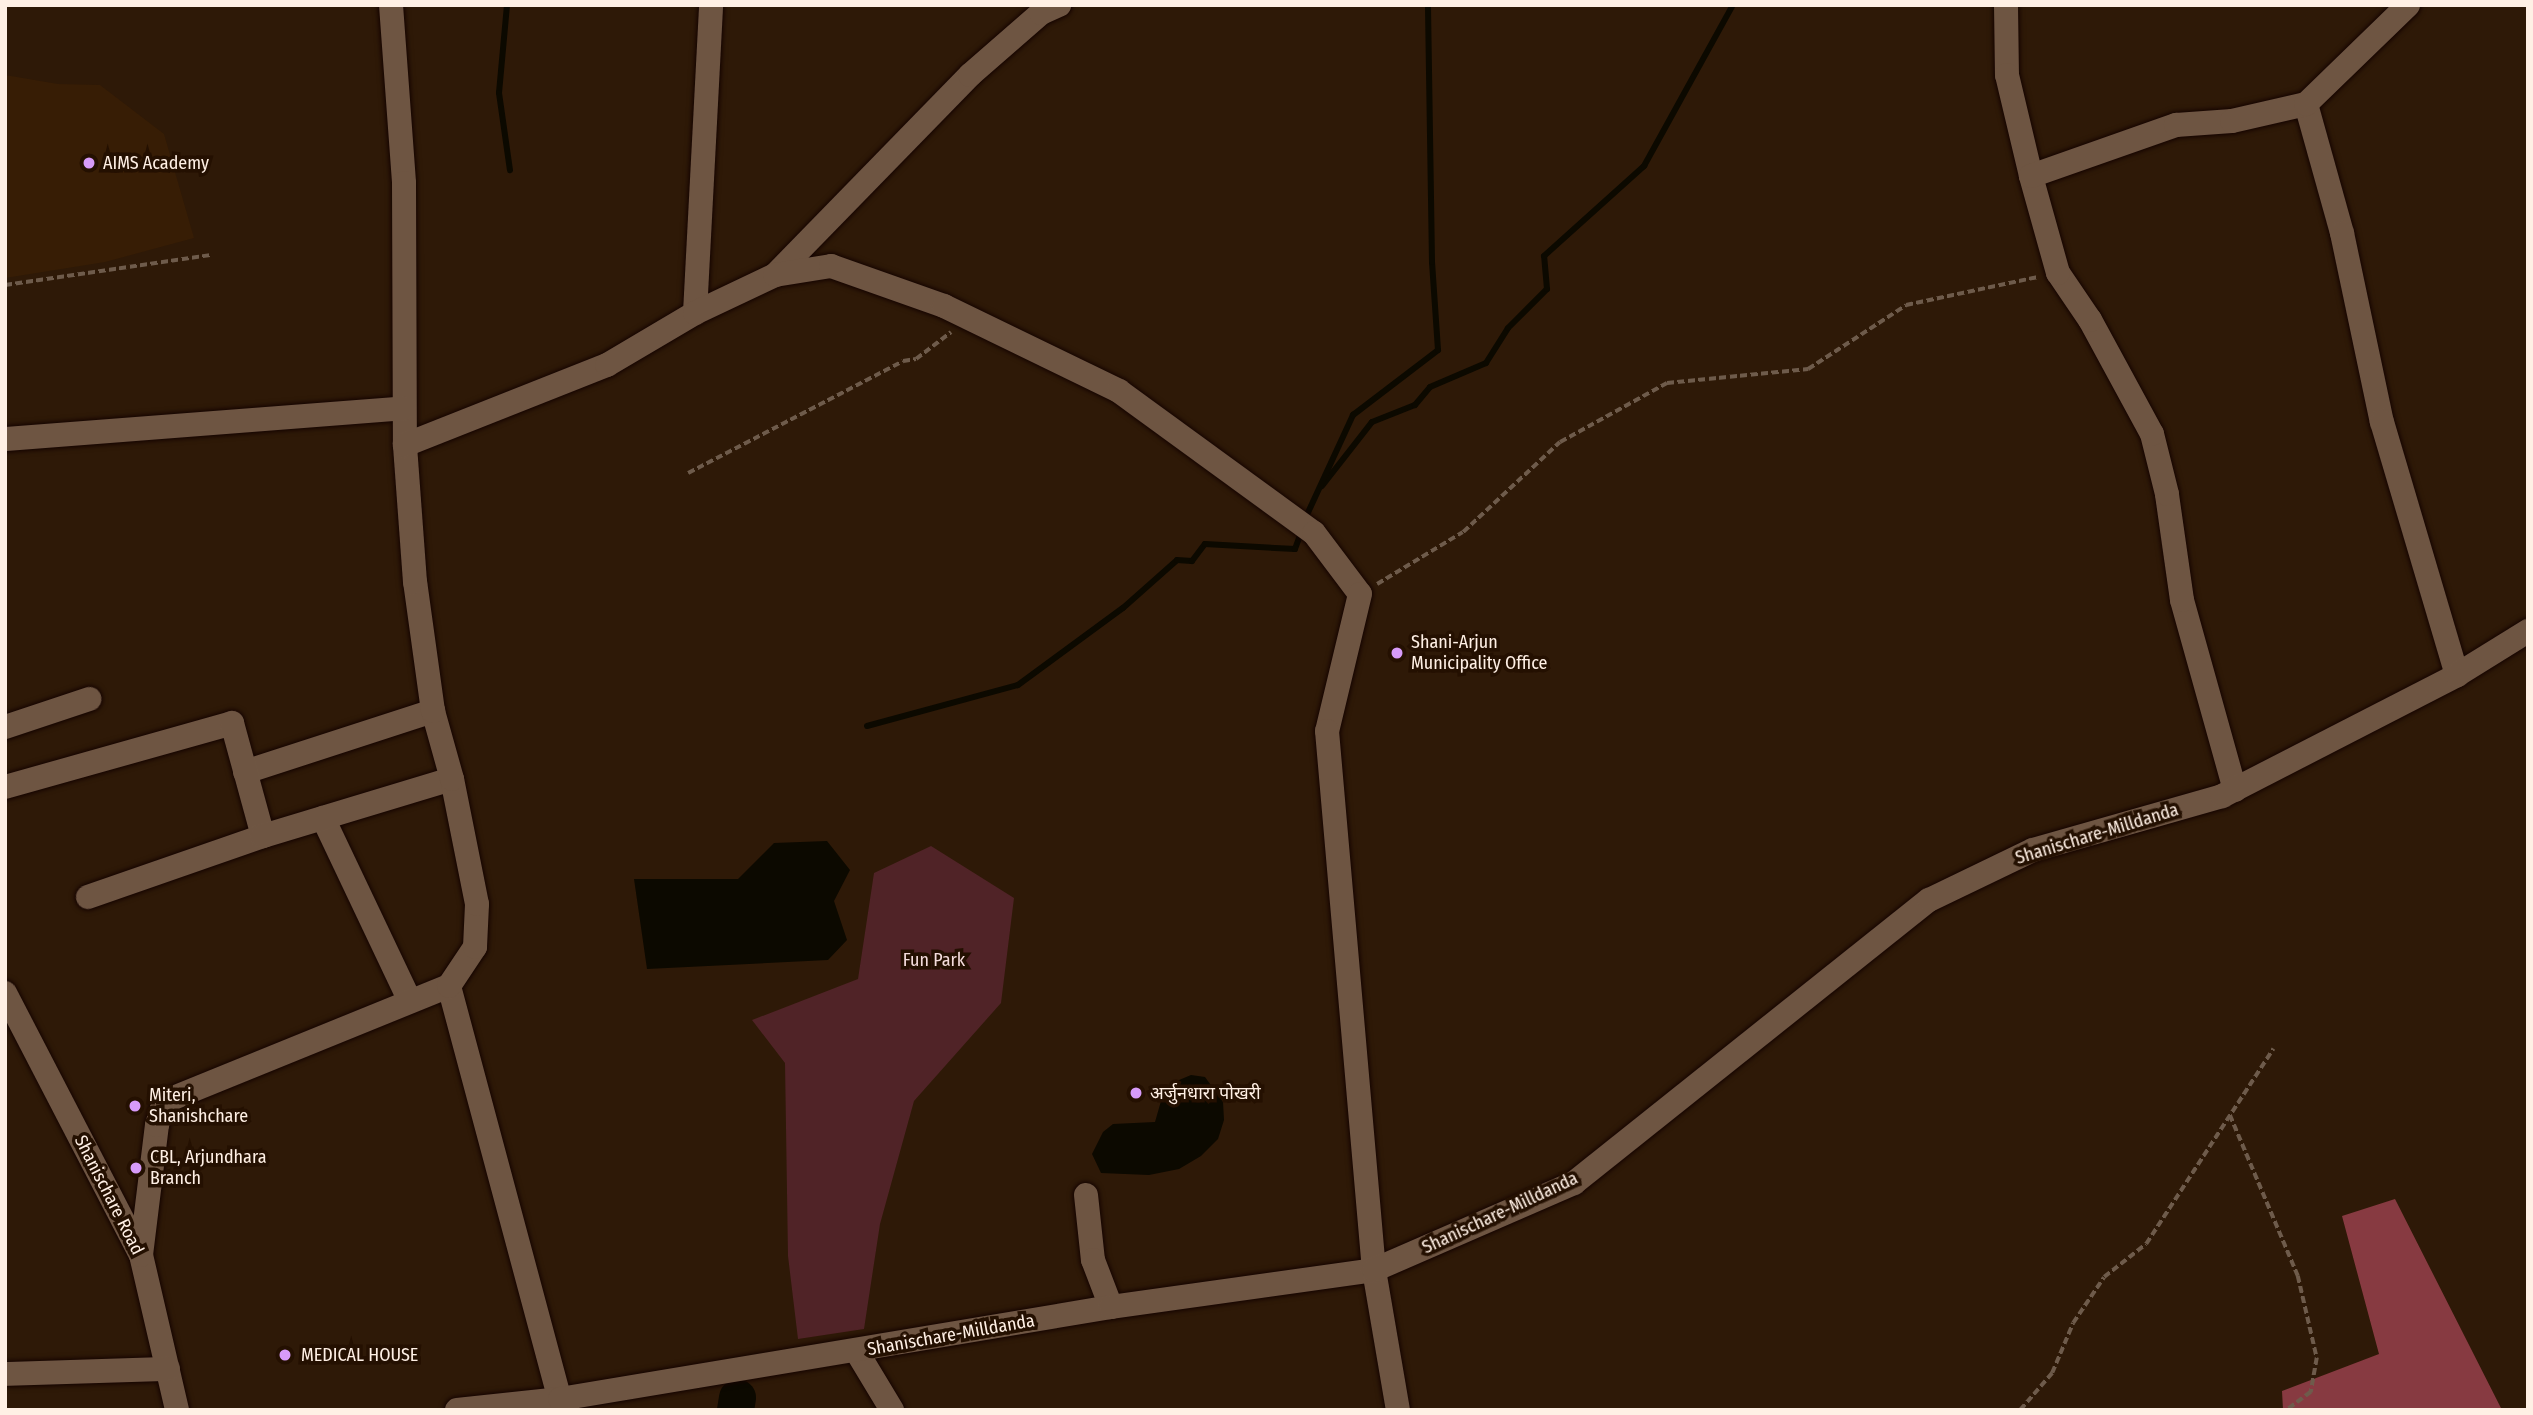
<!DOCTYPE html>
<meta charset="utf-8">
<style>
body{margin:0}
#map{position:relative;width:2533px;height:1415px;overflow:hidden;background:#2e1907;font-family:"Fira Sans Condensed","Noto Sans Devanagari",sans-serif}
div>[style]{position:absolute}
.built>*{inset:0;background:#371d05}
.green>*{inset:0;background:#502327}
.forest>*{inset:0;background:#873a41}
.water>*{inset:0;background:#0c0900}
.stream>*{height:6px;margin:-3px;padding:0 3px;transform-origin:3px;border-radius:3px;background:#0c0900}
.river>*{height:37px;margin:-18.5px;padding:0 18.5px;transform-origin:18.5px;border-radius:18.5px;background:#0c0900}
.path>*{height:3.5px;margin-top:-1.75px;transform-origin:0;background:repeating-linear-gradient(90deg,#6e5b4b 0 7px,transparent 0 10.5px)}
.roads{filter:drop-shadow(0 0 2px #150400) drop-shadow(0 0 2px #150400)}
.minor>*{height:24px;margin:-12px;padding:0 12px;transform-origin:12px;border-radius:12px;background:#6e5542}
.dots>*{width:19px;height:19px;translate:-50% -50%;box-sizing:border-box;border:4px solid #241001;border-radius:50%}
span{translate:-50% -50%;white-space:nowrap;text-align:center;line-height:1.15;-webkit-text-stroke:7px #241001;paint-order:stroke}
.poi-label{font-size:18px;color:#fff0e5}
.left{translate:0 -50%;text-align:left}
.street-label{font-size:18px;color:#fff0e5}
.park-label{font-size:18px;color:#f4dcdc}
.frame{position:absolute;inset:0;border:7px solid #fff0e5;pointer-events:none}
</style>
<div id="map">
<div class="built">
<i style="clip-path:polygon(5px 75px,58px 84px,100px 85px,164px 134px,194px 238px,105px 262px,5px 278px)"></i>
</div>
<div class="green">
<i style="clip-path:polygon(931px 846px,1014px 898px,1001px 1003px,914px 1101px,880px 1224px,864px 1329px,798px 1339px,788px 1256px,785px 1063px,752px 1020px,858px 979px,874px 873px)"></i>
</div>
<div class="forest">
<i style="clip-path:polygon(2395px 1199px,2502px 1410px,2283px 1410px,2282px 1391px,2379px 1354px,2342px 1216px)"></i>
</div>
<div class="water">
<i style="clip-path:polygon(827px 841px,850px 870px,834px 901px,847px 940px,828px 960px,647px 969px,634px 879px,738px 879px,774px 843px)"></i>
<i style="clip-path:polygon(1191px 1075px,1205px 1077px,1223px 1102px,1224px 1120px,1218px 1139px,1201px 1156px,1179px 1169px,1149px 1175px,1101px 1173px,1092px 1154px,1103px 1132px,1113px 1124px,1155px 1122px,1163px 1094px,1172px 1083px)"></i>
</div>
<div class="stream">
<i style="left:507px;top:5px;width:88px;rotate:95.2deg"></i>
<i style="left:499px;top:93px;width:78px;rotate:81.9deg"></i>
<i style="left:1322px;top:486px;width:81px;rotate:-52deg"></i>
<i style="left:1372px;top:422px;width:46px;rotate:-21.6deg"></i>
<i style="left:1415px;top:405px;width:23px;rotate:-50deg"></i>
<i style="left:1430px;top:387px;width:61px;rotate:-23.2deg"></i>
<i style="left:1486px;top:363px;width:41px;rotate:-57.8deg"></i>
<i style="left:1508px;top:328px;width:55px;rotate:-45deg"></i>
<i style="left:1547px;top:289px;width:33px;rotate:-95deg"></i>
<i style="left:1544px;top:256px;width:135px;rotate:-42deg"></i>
<i style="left:1644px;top:166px;width:184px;rotate:-61.1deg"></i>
<i style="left:1305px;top:519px;width:115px;rotate:-65.2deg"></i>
<i style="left:1353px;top:415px;width:107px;rotate:-37.4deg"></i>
<i style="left:1438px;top:350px;width:88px;rotate:-93.9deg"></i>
<i style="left:1432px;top:262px;width:257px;rotate:-90.9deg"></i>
<i style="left:867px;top:726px;width:156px;rotate:-15.2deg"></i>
<i style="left:1018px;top:685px;width:130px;rotate:-36.3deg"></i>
<i style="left:1123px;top:608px;width:72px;rotate:-41.6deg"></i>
<i style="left:1177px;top:560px;width:15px;rotate:4deg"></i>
<i style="left:1192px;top:561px;width:21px;rotate:-53deg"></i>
<i style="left:1205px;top:544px;width:90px;rotate:3.2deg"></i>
<i style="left:1295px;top:549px;width:20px;rotate:-70deg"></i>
</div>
<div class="river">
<i style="left:735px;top:1410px;width:13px;rotate:-81deg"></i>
</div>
<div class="path">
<i style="left:5px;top:285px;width:207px;rotate:-8.3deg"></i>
<i style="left:688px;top:473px;width:242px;rotate:-27.5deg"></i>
<i style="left:903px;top:361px;width:13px;rotate:-9deg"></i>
<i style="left:916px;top:359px;width:44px;rotate:-37.6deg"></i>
<i style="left:1377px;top:584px;width:100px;rotate:-31.2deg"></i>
<i style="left:1463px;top:532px;width:132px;rotate:-42.9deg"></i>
<i style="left:1560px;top:442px;width:122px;rotate:-28.9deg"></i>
<i style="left:1667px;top:383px;width:142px;rotate:-5.7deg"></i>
<i style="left:1808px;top:369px;width:117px;rotate:-33.1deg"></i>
<i style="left:1906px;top:305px;width:135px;rotate:-12deg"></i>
<i style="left:2230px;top:1115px;width:175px;rotate:67.1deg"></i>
<i style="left:2298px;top:1276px;width:84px;rotate:77deg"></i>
<i style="left:2317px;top:1358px;width:35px;rotate:100deg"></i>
<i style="left:2311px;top:1392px;width:30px;rotate:143deg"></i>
<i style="left:2020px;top:1410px;width:49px;rotate:-49.1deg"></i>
<i style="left:2052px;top:1373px;width:54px;rotate:-67.2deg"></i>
<i style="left:2073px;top:1323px;width:55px;rotate:-56deg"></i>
<i style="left:2104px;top:1277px;width:53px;rotate:-38.2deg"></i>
<i style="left:2146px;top:1244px;width:233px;rotate:-56.9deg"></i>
</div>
<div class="roads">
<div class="minor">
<i style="left:391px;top:5px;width:178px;rotate:85.8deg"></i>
<i style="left:404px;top:183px;width:262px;rotate:89.8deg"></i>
<i style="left:2006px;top:5px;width:70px;rotate:89.2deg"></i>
<i style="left:2007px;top:75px;width:104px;rotate:76.6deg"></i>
<i style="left:2306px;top:104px;width:134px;rotate:74.4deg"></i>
<i style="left:2342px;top:233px;width:193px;rotate:78.1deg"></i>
<i style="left:2382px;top:422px;width:264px;rotate:73.5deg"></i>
<i style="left:775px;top:275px;width:279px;rotate:-45.7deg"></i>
<i style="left:970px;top:75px;width:94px;rotate:-41.1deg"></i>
<i style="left:1041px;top:13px;width:20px;rotate:-24deg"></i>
<i style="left:695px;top:313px;width:308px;rotate:-87deg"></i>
<i style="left:5px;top:439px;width:400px;rotate:-4.4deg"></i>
<i style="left:5px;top:727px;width:89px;rotate:-18.4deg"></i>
<i style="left:245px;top:772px;width:198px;rotate:-18deg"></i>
<i style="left:5px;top:787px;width:236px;rotate:-15.7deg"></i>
<i style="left:232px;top:723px;width:117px;rotate:74.7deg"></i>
<i style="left:2235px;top:790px;width:197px;rotate:-105.6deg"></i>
<i style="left:2182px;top:600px;width:107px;rotate:-98.1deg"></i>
<i style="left:2167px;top:494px;width:62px;rotate:-104deg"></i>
<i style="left:2152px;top:434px;width:130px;rotate:-118.5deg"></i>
<i style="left:2090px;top:320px;width:57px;rotate:-124.2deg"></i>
<i style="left:2058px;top:273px;width:101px;rotate:-105.6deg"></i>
<i style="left:2031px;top:176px;width:154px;rotate:-19.4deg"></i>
<i style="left:2176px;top:125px;width:56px;rotate:-4.1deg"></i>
<i style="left:2232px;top:121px;width:76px;rotate:-12.9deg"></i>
<i style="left:2306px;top:104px;width:142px;rotate:-44.1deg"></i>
<i style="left:323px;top:818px;width:200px;rotate:64.6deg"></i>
<i style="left:88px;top:897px;width:185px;rotate:-19.2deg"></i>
<i style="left:263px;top:836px;width:197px;rotate:-16.8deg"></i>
<i style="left:449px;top:986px;width:428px;rotate:75deg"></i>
<i style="left:5px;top:993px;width:295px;rotate:62.6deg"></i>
<i style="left:141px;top:1255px;width:159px;rotate:76.9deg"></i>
<i style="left:1086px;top:1195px;width:65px;rotate:83.9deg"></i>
<i style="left:1093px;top:1260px;width:50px;rotate:69deg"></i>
<i style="left:141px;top:1255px;width:131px;rotate:-83deg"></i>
<i style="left:157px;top:1125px;width:17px;rotate:-73deg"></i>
<i style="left:162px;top:1109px;width:16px;rotate:-45deg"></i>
<i style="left:173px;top:1098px;width:298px;rotate:-22.1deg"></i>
<i style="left:449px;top:986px;width:47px;rotate:-56.3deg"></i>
<i style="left:475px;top:947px;width:43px;rotate:-87.3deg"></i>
<i style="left:477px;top:904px;width:127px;rotate:-101.3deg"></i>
<i style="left:452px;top:779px;width:71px;rotate:-105.6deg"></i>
<i style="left:433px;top:711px;width:130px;rotate:-97.9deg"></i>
<i style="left:415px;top:582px;width:137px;rotate:-94.2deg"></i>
<i style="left:405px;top:445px;width:217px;rotate:-21.6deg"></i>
<i style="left:607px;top:365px;width:102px;rotate:-30.6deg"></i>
<i style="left:695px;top:313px;width:89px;rotate:-25.4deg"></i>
<i style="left:775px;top:275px;width:57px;rotate:-9.1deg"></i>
<i style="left:831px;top:266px;width:120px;rotate:19.5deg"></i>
<i style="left:944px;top:306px;width:195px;rotate:25.9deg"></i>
<i style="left:1119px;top:391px;width:241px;rotate:36.1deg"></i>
<i style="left:1314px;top:533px;width:76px;rotate:53deg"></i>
<i style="left:1360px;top:594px;width:141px;rotate:103.5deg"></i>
<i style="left:1327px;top:731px;width:541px;rotate:85.02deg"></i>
<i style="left:1374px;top:1270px;width:142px;rotate:80.3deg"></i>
<i style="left:857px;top:1352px;width:68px;rotate:58.9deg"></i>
<i style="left:5px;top:1374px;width:163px;rotate:-1.8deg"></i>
<i style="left:457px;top:1410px;width:104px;rotate:-6.1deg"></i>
<i style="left:560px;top:1399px;width:559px;rotate:-9.48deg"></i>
<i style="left:1111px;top:1307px;width:266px;rotate:-8deg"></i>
<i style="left:1374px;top:1270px;width:218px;rotate:-23.5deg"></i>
<i style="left:1574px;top:1183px;width:454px;rotate:-38.6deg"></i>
<i style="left:1929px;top:900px;width:115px;rotate:-25.7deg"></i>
<i style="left:2033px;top:850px;width:197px;rotate:-15.9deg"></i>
<i style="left:2222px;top:796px;width:264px;rotate:-27.2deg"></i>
<i style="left:2457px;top:675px;width:84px;rotate:-31.8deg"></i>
</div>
</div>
<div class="dots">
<i style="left:89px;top:163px;background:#d79bf9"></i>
<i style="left:1397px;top:653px;background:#d79bf9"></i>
<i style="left:1136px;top:1093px;background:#d79bf9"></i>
<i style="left:135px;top:1106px;background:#d79bf9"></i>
<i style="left:136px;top:1168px;background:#d79bf9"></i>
<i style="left:285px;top:1355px;background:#d79bf9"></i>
</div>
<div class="poi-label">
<span class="left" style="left:103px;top:163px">AIMS Academy</span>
<span class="left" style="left:1411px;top:653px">Shani-Arjun<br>Municipality Office</span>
<span class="left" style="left:1150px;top:1093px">अर्जुनधारा पोखरी</span>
<span class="left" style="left:149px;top:1106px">Miteri,<br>Shanishchare</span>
<span class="left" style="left:150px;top:1168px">CBL, Arjundhara<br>Branch</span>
<span class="left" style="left:301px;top:1355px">MEDICAL HOUSE</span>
</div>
<div class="street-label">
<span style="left:2097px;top:834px;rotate:-17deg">Shanischare-Milldanda</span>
<span style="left:109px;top:1195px;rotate:63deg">Shanischare Road</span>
<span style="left:1500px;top:1213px;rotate:-25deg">Shanischare-Milldanda</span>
<span style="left:951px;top:1335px;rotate:-10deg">Shanischare-Milldanda</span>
</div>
<div class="park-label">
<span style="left:934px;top:960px">Fun Park</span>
</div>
<div class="frame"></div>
</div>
